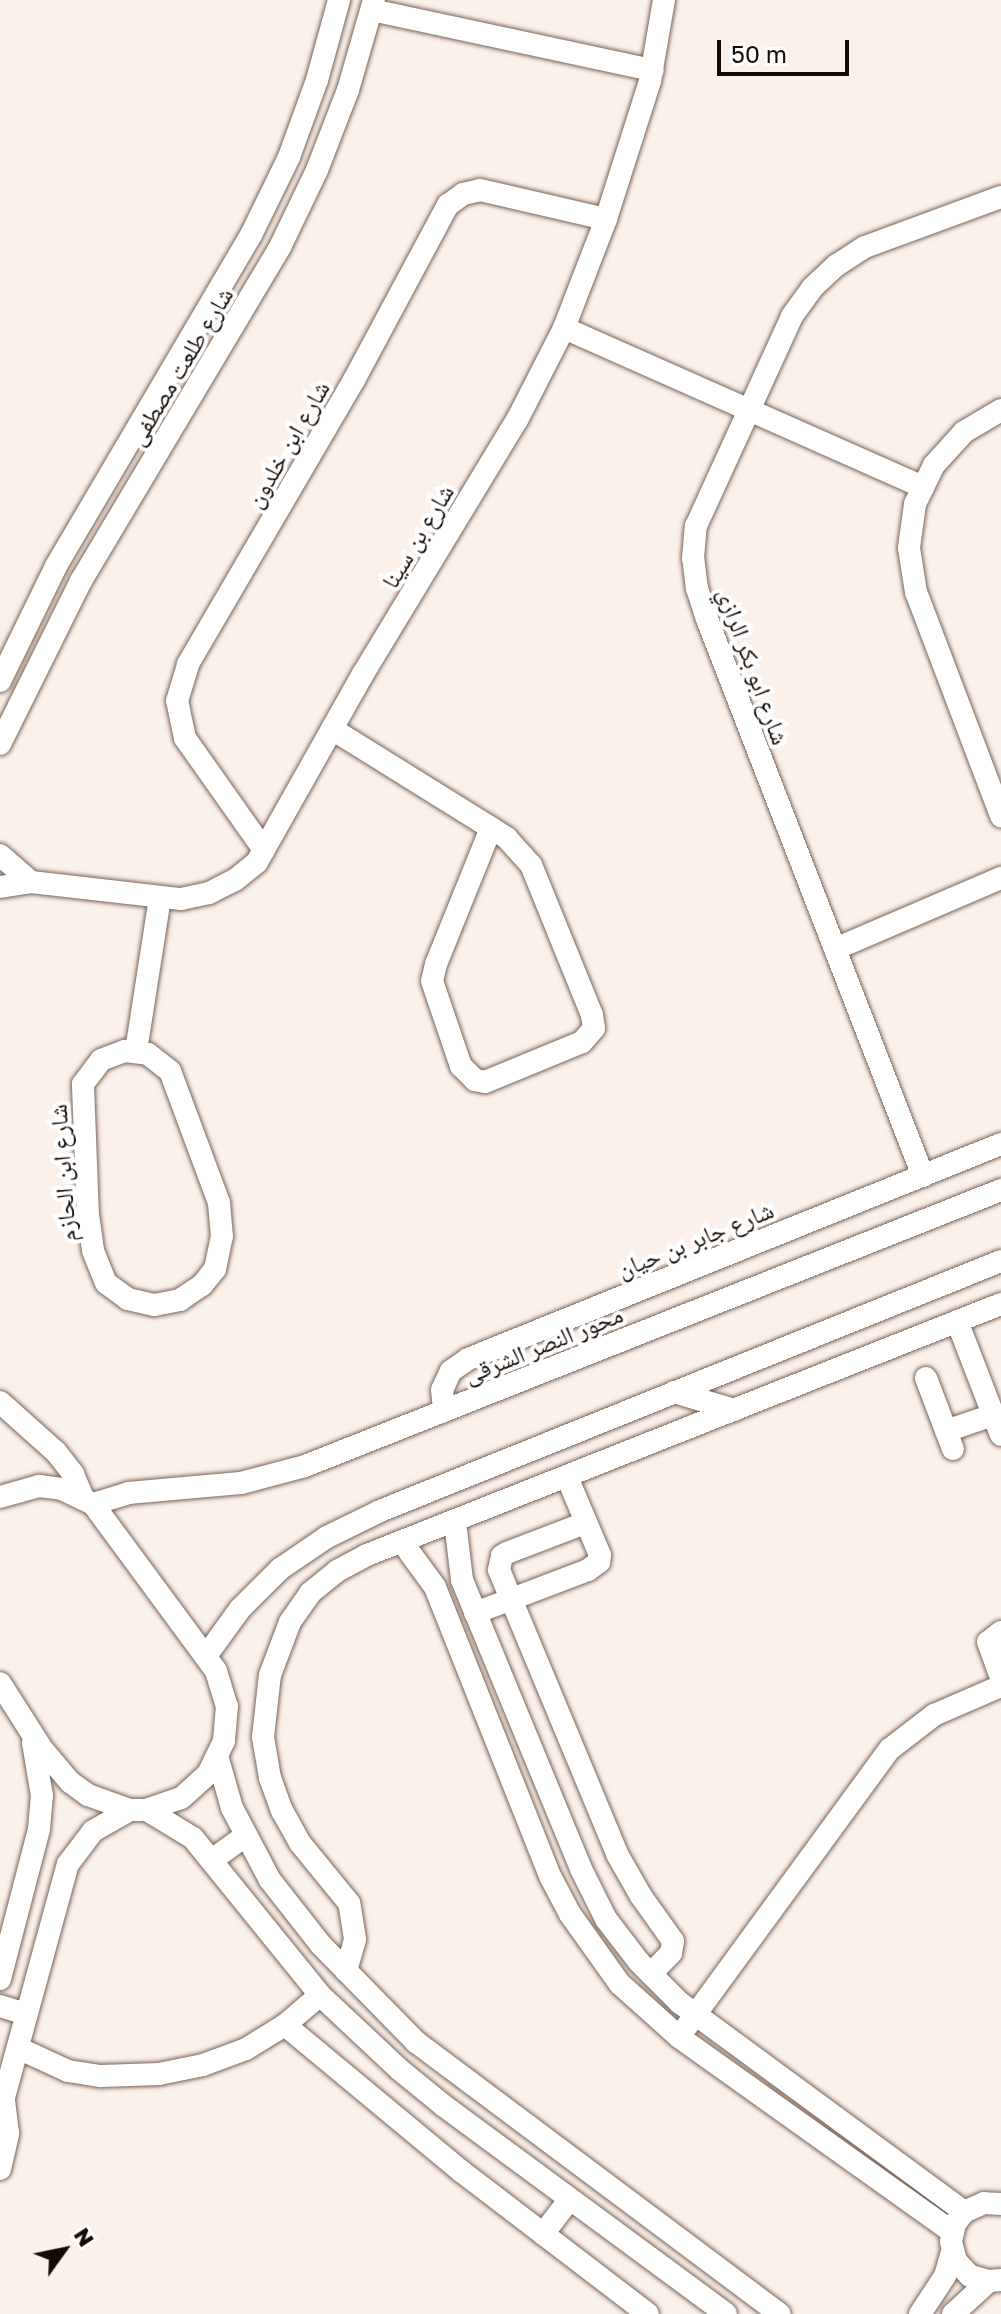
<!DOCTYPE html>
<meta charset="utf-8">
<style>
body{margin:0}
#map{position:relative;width:1001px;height:2314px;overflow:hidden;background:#fbf1eb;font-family:"Golos Text","Noto Naskh Arabic",sans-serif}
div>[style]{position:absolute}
.roads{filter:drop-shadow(0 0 2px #796455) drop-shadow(0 0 2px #796455)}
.minor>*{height:22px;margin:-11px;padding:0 11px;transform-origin:11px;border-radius:11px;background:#fff}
span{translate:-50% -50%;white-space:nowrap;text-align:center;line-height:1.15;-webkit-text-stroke:8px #fff;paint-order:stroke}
.street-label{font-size:24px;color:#130b06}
.north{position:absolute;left:24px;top:2210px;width:80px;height:80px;-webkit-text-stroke:6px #fff;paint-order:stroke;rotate:57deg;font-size:22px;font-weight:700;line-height:32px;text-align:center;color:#130b06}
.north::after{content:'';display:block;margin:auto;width:28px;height:36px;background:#130b06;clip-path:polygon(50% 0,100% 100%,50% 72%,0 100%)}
.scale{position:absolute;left:717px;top:40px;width:132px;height:36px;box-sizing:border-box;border:4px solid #130b06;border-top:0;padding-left:10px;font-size:24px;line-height:28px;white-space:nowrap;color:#130b06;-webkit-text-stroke:6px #fff;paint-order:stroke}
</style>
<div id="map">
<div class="roads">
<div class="minor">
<i style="left:372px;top:10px;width:287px;rotate:12.1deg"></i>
<i style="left:564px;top:328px;width:393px;rotate:23.9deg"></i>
<i style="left:1001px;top:410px;width:43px;rotate:149.3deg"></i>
<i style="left:964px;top:432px;width:45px;rotate:132.3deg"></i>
<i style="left:934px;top:465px;width:43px;rotate:116deg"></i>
<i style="left:915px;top:504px;width:44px;rotate:97.8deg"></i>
<i style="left:909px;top:548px;width:45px;rotate:81deg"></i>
<i style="left:916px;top:592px;width:240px;rotate:69.2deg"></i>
<i style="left:0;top:681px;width:128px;rotate:-64deg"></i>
<i style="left:56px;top:566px;width:384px;rotate:-59.5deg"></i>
<i style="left:251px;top:235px;width:87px;rotate:-64deg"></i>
<i style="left:289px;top:157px;width:82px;rotate:-70deg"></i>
<i style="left:317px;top:80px;width:83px;rotate:-74.6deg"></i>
<i style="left:332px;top:729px;width:187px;rotate:31.9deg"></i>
<i style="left:491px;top:828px;width:147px;rotate:112deg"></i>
<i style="left:436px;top:964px;width:17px;rotate:103deg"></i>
<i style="left:432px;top:981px;width:90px;rotate:71.2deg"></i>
<i style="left:461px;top:1066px;width:20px;rotate:45deg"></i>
<i style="left:475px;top:1080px;width:10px;rotate:11deg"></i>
<i style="left:485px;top:1082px;width:105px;rotate:-22.4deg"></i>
<i style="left:582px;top:1042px;width:18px;rotate:-49deg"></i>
<i style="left:594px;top:1028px;width:13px;rotate:-99deg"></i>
<i style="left:592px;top:1015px;width:162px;rotate:-112.1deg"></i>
<i style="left:531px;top:865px;width:36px;rotate:-132deg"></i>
<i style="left:507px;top:838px;width:19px;rotate:-148deg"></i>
<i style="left:0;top:744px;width:182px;rotate:-63.6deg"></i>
<i style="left:81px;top:581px;width:389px;rotate:-59.2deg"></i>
<i style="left:280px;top:247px;width:85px;rotate:-64.3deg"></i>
<i style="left:317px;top:170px;width:86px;rotate:-68.8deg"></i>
<i style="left:348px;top:90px;width:94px;rotate:-73.9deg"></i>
<i style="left:264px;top:850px;width:137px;rotate:-125.2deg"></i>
<i style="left:185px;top:738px;width:38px;rotate:-102deg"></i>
<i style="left:177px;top:701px;width:39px;rotate:-73deg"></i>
<i style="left:188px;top:664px;width:329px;rotate:-59.7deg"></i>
<i style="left:354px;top:380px;width:199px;rotate:-61.8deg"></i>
<i style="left:448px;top:205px;width:19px;rotate:-36deg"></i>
<i style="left:463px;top:194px;width:17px;rotate:-13deg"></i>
<i style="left:480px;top:190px;width:129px;rotate:13deg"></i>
<i style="left:0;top:855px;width:41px;rotate:41.1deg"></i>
<i style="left:0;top:887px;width:31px;rotate:-9deg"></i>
<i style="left:31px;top:882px;width:151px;rotate:6.5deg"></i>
<i style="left:181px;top:899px;width:29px;rotate:-12deg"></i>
<i style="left:209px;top:893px;width:29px;rotate:-27deg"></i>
<i style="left:235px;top:880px;width:28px;rotate:-39deg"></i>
<i style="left:257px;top:862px;width:216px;rotate:-60.6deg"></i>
<i style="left:363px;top:674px;width:297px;rotate:-58.8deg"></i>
<i style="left:517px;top:420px;width:103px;rotate:-62.9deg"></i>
<i style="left:564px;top:328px;width:117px;rotate:-68.9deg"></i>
<i style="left:606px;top:219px;width:145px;rotate:-72.3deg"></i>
<i style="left:650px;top:81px;width:82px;rotate:-80.2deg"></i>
<i style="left:835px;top:949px;width:181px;rotate:-23.2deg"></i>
<i style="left:125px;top:1051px;width:23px;rotate:7deg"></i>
<i style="left:148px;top:1054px;width:28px;rotate:38deg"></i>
<i style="left:170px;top:1071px;width:141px;rotate:69.6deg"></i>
<i style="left:219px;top:1203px;width:33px;rotate:85deg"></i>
<i style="left:222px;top:1236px;width:34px;rotate:102deg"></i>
<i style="left:215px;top:1269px;width:21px;rotate:129deg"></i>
<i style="left:202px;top:1285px;width:27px;rotate:146deg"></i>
<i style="left:180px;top:1300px;width:26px;rotate:169deg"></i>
<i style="left:154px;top:1305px;width:27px;rotate:-167deg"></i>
<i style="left:128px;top:1299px;width:27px;rotate:-144deg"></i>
<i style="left:106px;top:1283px;width:35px;rotate:-112deg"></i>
<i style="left:93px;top:1250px;width:34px;rotate:-98deg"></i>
<i style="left:88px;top:1216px;width:132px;rotate:-92.2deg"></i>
<i style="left:83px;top:1084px;width:30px;rotate:-53deg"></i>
<i style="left:101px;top:1060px;width:26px;rotate:-21deg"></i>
<i style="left:136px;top:1051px;width:155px;rotate:-81.1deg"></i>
<i style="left:923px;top:1176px;width:597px;rotate:-111.2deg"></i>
<i style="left:707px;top:619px;width:32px;rotate:-108deg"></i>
<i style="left:697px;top:589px;width:31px;rotate:-97deg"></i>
<i style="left:693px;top:558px;width:32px;rotate:-85deg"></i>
<i style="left:696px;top:526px;width:231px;rotate:-65.4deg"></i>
<i style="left:792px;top:316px;width:34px;rotate:-54deg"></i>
<i style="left:812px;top:288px;width:34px;rotate:-43deg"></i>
<i style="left:837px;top:265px;width:33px;rotate:-33deg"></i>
<i style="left:865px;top:247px;width:145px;rotate:-20.2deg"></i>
<i style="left:957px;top:1321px;width:122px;rotate:68.9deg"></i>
<i style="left:926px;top:1378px;width:76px;rotate:69.2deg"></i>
<i style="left:674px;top:1392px;width:63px;rotate:16.7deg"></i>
<i style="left:0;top:1402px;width:75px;rotate:41.8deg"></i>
<i style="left:56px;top:1452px;width:28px;rotate:52deg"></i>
<i style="left:73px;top:1474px;width:25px;rotate:67deg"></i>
<i style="left:444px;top:1411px;width:21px;rotate:-95deg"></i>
<i style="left:442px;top:1390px;width:21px;rotate:-65deg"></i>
<i style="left:451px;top:1371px;width:21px;rotate:-35deg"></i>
<i style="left:468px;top:1359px;width:575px;rotate:-21.97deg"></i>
<i style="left:946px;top:1431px;width:50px;rotate:-18.8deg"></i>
<i style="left:0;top:1497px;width:41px;rotate:-15.8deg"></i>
<i style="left:39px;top:1486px;width:23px;rotate:7deg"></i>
<i style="left:62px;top:1489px;width:34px;rotate:26deg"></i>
<i style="left:93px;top:1504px;width:207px;rotate:53.6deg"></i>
<i style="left:216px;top:1671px;width:37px;rotate:73deg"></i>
<i style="left:227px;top:1706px;width:35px;rotate:95deg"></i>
<i style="left:224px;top:1741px;width:37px;rotate:116deg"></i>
<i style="left:208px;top:1774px;width:36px;rotate:138deg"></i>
<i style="left:181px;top:1798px;width:36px;rotate:161deg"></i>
<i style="left:147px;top:1810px;width:17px;rotate:180deg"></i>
<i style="left:130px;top:1810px;width:45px;rotate:-160.3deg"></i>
<i style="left:88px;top:1795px;width:22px;rotate:-144deg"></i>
<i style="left:70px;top:1782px;width:43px;rotate:-130.3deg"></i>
<i style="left:42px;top:1749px;width:78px;rotate:-122.5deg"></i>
<i style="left:93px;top:1504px;width:37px;rotate:-17deg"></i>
<i style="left:128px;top:1493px;width:113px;rotate:-5.1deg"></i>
<i style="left:241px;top:1483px;width:66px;rotate:-14.9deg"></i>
<i style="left:305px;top:1466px;width:749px;rotate:-21.63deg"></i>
<i style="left:455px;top:1522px;width:58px;rotate:83.1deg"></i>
<i style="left:462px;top:1580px;width:313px;rotate:67.6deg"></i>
<i style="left:581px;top:1869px;width:56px;rotate:63.4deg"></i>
<i style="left:606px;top:1919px;width:54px;rotate:52.5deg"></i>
<i style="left:639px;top:1962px;width:58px;rotate:45deg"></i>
<i style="left:680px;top:2003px;width:353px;rotate:36.3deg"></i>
<i style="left:585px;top:1523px;width:84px;rotate:159deg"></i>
<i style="left:507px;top:1553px;width:6px;rotate:149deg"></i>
<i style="left:502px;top:1556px;width:14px;rotate:102deg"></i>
<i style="left:499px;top:1570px;width:308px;rotate:67.4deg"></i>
<i style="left:617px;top:1854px;width:48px;rotate:60.3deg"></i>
<i style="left:641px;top:1896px;width:55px;rotate:54.6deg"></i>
<i style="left:673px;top:1941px;width:12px;rotate:99deg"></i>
<i style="left:671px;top:1953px;width:29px;rotate:134deg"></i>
<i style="left:402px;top:1542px;width:56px;rotate:53.7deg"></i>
<i style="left:435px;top:1587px;width:311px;rotate:68.3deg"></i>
<i style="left:550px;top:1876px;width:43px;rotate:62.2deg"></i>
<i style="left:570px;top:1914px;width:86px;rotate:54.5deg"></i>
<i style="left:620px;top:1984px;width:79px;rotate:41.9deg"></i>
<i style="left:679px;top:2037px;width:335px;rotate:35.5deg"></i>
<i style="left:475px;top:1613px;width:121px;rotate:-20.8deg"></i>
<i style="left:588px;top:1570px;width:14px;rotate:-36deg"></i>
<i style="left:599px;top:1562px;width:7px;rotate:-82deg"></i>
<i style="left:600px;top:1555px;width:85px;rotate:-112.9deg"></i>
<i style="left:1001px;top:1632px;width:16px;rotate:142deg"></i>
<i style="left:988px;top:1642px;width:37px;rotate:70deg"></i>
<i style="left:206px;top:1656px;width:58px;rotate:-54.1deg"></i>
<i style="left:240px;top:1609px;width:57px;rotate:-45deg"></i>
<i style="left:280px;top:1569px;width:57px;rotate:-34.2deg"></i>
<i style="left:327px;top:1537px;width:59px;rotate:-26.1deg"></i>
<i style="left:380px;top:1511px;width:669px;rotate:-21.93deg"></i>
<i style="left:218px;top:1759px;width:51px;rotate:74.1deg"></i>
<i style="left:232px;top:1808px;width:81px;rotate:62.2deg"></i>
<i style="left:270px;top:1880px;width:83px;rotate:51.9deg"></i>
<i style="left:321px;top:1945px;width:136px;rotate:45.6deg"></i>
<i style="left:416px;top:2042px;width:454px;rotate:36.8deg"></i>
<i style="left:147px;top:1810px;width:54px;rotate:31.3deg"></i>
<i style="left:193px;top:1838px;width:202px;rotate:51deg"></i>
<i style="left:320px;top:1995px;width:110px;rotate:43.2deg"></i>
<i style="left:400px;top:2070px;width:57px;rotate:39.3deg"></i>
<i style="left:444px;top:2106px;width:350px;rotate:36.4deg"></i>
<i style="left:212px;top:1860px;width:41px;rotate:-36deg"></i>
<i style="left:346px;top:1971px;width:33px;rotate:-74deg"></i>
<i style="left:355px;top:1939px;width:36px;rotate:-99deg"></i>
<i style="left:349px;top:1903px;width:77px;rotate:-129.2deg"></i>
<i style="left:300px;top:1843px;width:37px;rotate:-119deg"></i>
<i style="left:282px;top:1811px;width:35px;rotate:-110deg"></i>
<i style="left:270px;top:1778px;width:42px;rotate:-99.7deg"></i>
<i style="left:263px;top:1737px;width:62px;rotate:-83.6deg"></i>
<i style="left:270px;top:1675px;width:57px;rotate:-69.3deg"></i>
<i style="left:290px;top:1622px;width:35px;rotate:-55deg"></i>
<i style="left:310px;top:1593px;width:35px;rotate:-39deg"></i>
<i style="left:337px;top:1571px;width:34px;rotate:-28deg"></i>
<i style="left:367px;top:1555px;width:682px;rotate:-21.6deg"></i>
<i style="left:0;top:1979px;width:155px;rotate:-75.4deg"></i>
<i style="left:39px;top:1829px;width:33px;rotate:-85deg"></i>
<i style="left:42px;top:1796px;width:54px;rotate:-99.6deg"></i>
<i style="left:0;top:2006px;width:28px;rotate:17deg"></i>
<i style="left:285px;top:2025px;width:229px;rotate:39.7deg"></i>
<i style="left:461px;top:2171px;width:235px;rotate:37.4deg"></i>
<i style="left:687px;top:2026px;width:343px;rotate:-53.8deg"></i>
<i style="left:890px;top:1749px;width:56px;rotate:-37.7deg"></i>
<i style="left:934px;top:1715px;width:73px;rotate:-23.4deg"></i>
<i style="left:18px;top:2048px;width:55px;rotate:24.7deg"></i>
<i style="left:68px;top:2071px;width:33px;rotate:9deg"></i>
<i style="left:101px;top:2076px;width:58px;rotate:-2deg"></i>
<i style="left:159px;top:2074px;width:45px;rotate:-11.6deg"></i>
<i style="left:203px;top:2065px;width:46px;rotate:-20.4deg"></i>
<i style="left:246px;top:2049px;width:46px;rotate:-31.6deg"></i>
<i style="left:285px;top:2025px;width:46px;rotate:-40.6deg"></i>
<i style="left:0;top:2112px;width:257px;rotate:-74.7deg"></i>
<i style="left:68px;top:1864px;width:41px;rotate:-52.9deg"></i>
<i style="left:93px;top:1831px;width:43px;rotate:-29.6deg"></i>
<i style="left:0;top:2169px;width:37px;rotate:-77deg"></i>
<i style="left:8px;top:2133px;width:35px;rotate:-97deg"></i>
<i style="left:1001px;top:2204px;width:17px;rotate:-177deg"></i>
<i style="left:984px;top:2203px;width:22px;rotate:156deg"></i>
<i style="left:964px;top:2212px;width:15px;rotate:127deg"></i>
<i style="left:955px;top:2224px;width:18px;rotate:103deg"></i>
<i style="left:951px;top:2242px;width:20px;rotate:75deg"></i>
<i style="left:956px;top:2261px;width:21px;rotate:47deg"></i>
<i style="left:970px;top:2276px;width:20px;rotate:15deg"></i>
<i style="left:989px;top:2281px;width:12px;rotate:-5deg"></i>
<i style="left:543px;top:2234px;width:44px;rotate:-52.4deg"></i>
<i style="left:920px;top:2314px;width:45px;rotate:-56.7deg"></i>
<i style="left:945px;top:2276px;width:25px;rotate:-74deg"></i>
<i style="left:953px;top:2314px;width:49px;rotate:-42.5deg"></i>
</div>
</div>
<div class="street-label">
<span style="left:180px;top:366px;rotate:-59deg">شارع طلعت مصطفى</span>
<span style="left:287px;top:444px;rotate:-60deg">شارع ابن خلدون</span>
<span style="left:417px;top:536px;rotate:-59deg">شارع بن سينا</span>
<span style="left:754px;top:666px;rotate:70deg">شارع ابو بكر الرازي</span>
<span style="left:62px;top:1173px;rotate:-94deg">شارع ابن الحازم</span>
<span style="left:695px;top:1239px;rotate:-22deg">شارع جابر بن حيان</span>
<span style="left:543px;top:1344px;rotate:-22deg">محور النصر الشرقى</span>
</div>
<div class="north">N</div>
<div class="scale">50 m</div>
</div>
